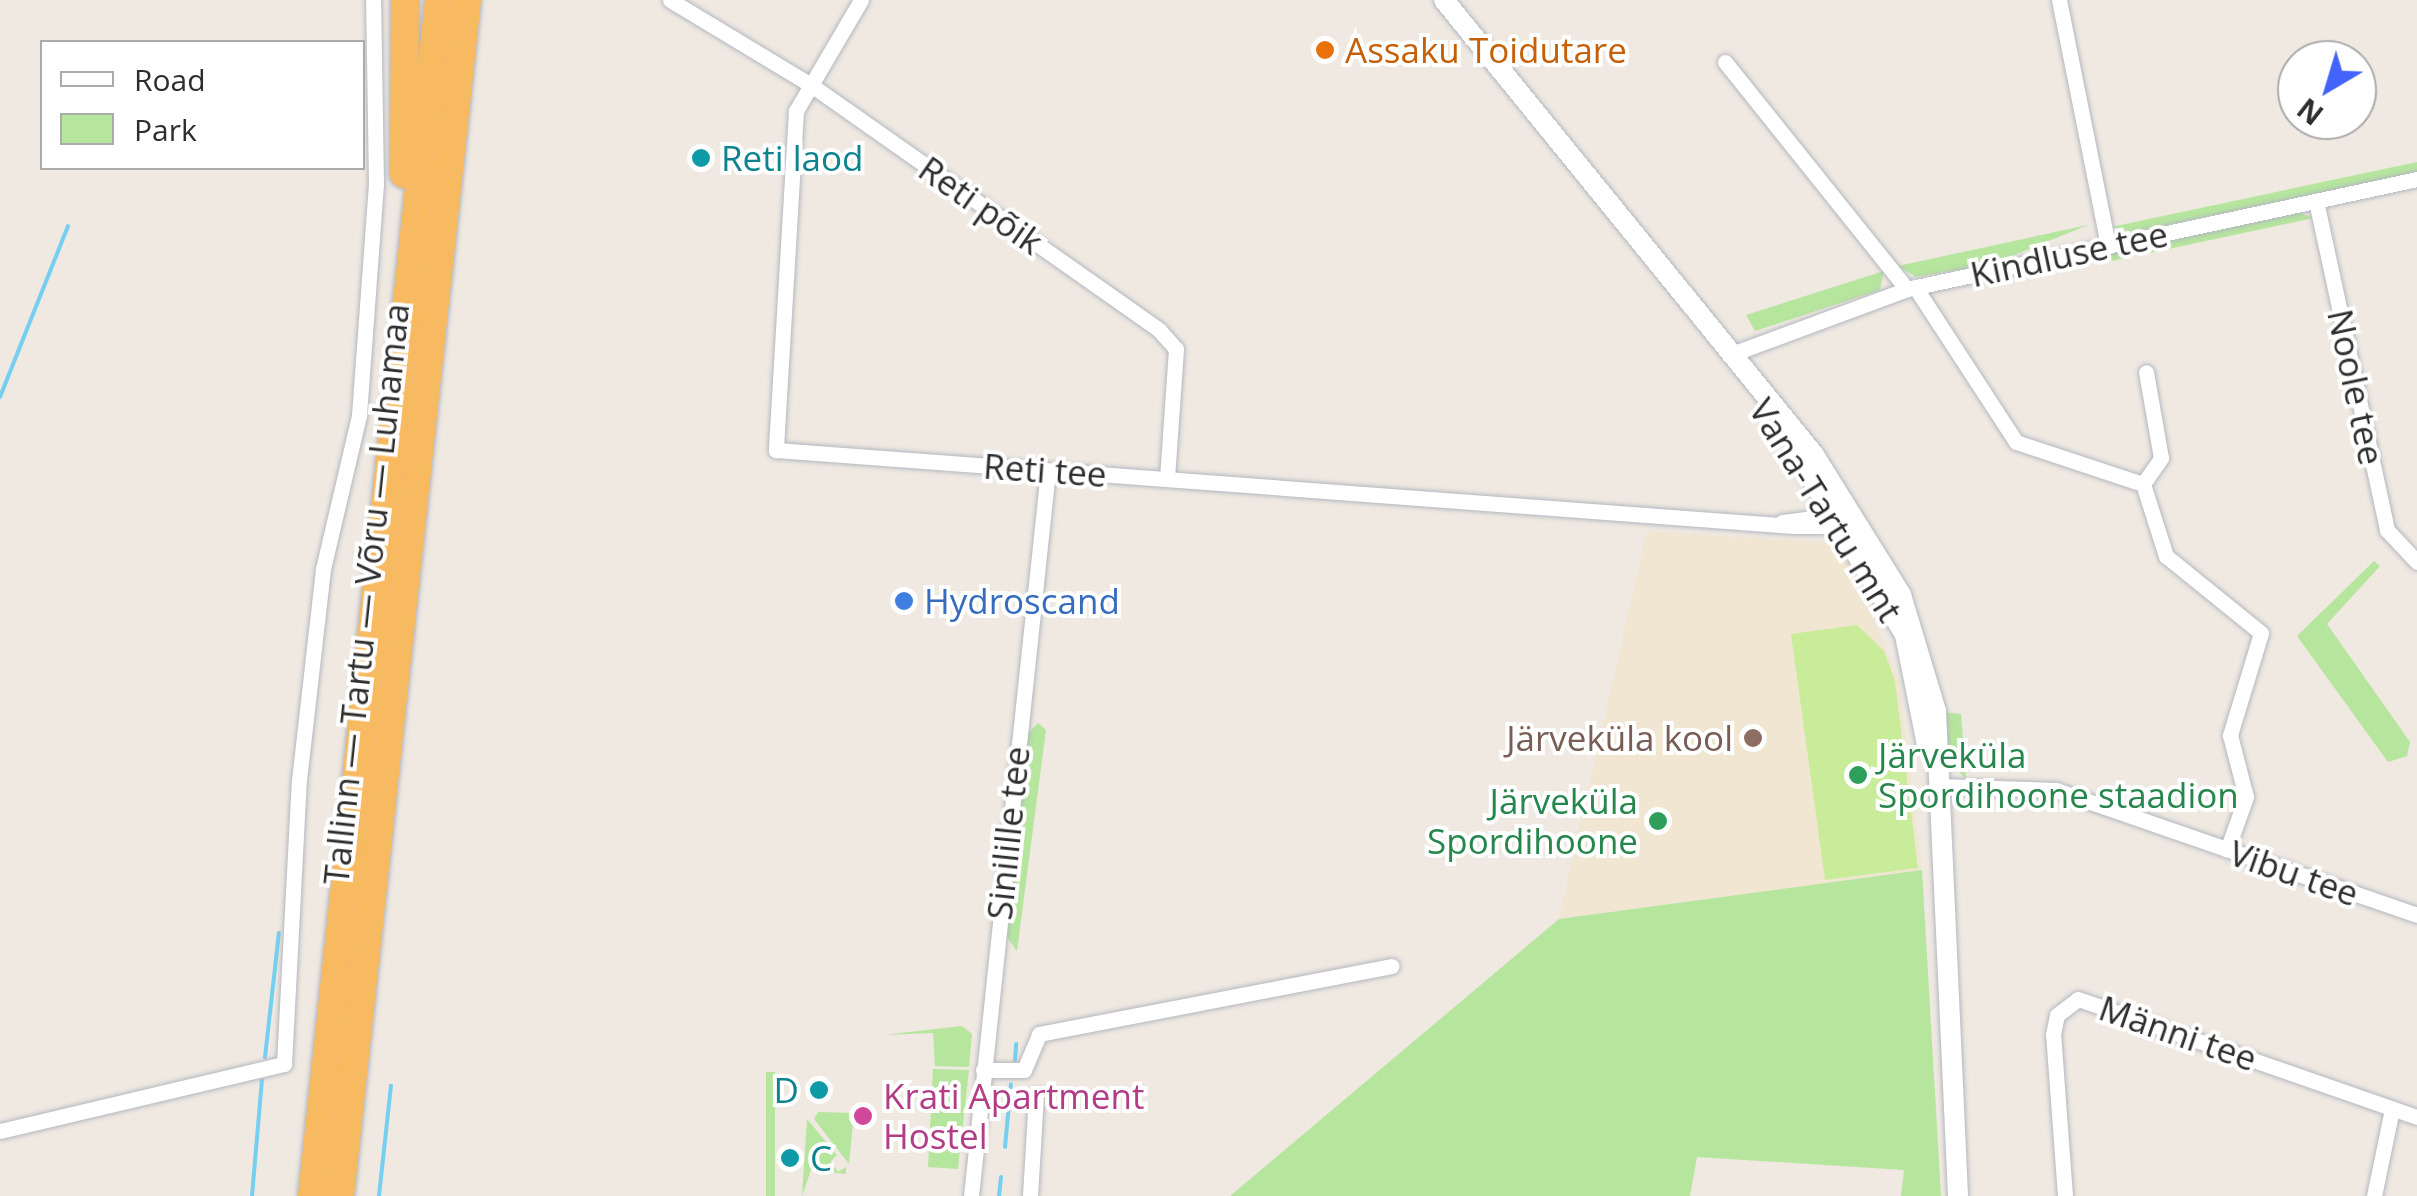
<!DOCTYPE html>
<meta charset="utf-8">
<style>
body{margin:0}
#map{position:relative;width:2417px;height:1196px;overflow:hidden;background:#efe9e1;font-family:"Open Sans",sans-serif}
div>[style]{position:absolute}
.education>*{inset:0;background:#f0e6d1}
.green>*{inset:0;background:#b6e59e;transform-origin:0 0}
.pitch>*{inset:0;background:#c9ec9a}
.stream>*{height:4px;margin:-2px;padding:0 2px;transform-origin:2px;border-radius:2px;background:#75cff0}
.roads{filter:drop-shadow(0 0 2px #b4b7c1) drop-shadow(0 0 2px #b4b7c1)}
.minor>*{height:15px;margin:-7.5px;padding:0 7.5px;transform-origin:7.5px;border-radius:7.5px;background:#fff}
.tertiary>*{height:20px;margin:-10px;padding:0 10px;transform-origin:10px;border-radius:10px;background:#fff}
.trunk>*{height:28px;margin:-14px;padding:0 14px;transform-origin:14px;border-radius:14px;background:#f8ba60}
.dots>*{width:28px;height:28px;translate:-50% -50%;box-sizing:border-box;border:5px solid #fff;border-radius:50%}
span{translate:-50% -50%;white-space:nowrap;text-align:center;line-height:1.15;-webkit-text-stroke:8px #fff;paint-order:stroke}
.food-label{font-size:35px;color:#c56008}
.left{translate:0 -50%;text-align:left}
.culture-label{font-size:35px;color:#0d838f}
.right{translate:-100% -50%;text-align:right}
.street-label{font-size:35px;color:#2e2e2e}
.shop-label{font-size:35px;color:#366cbe}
.education-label{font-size:35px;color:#785e54}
.leisure-label{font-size:35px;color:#27864d}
.hotel-label{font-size:35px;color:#b23c85}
.legend{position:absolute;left:40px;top:40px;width:325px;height:130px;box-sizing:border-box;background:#fff;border:2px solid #ababab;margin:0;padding:12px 18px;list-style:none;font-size:30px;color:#2e2e2e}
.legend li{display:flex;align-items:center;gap:20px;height:50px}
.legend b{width:50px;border:2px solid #ababab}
.north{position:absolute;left:2277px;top:40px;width:100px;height:100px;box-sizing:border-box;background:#fff;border:2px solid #ababab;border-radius:50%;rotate:218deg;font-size:28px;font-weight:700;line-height:40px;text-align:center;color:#2e2e2e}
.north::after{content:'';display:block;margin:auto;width:35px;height:45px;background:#4264fb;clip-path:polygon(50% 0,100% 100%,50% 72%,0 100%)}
</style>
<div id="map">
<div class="education">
<i style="clip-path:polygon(1647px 531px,1841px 544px,1899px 680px,1922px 870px,1559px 919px)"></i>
</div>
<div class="green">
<i style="clip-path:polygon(2417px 162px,2417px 173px,2133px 232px,2111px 227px)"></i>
<i style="clip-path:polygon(2297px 212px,2314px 218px,2112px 261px,2106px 254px)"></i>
<i style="clip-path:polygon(2088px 225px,1992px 264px,1916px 277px,1898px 266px)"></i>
<i style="clip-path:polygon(1884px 271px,1880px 290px,1755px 331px,1746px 315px)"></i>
<i style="clip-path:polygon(2374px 561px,2380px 566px,2327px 624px,2410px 742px,2407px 756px,2388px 762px,2297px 636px)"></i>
<i style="clip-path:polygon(1942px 712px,1961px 714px,1966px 779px,1947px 760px)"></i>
<i style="clip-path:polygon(1038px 723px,1046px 730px,1017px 951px,1007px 937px,1028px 733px)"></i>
<i style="clip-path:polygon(1922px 870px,1941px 1196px,1901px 1196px,1904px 1170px,1697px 1157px,1690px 1196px,1230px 1196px,1559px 919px)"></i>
<i style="clip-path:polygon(962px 1026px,972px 1034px,969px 1067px,935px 1066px,933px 1033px,883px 1035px)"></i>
<i style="clip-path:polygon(933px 1069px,969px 1070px,958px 1169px,928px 1167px)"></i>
<i style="left:775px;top:1072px;width:124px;height:9px;rotate:90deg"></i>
<i style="clip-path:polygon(818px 1112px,854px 1113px,849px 1164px,814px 1119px)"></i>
<i style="clip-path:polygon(807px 1119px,837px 1155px,831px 1161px,838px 1172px,846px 1167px,846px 1174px,811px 1170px,802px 1196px)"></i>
</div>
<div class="pitch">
<i style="clip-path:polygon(1857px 625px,1884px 651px,1895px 681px,1918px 868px,1825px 880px,1791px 634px)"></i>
</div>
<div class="stream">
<i style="left:0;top:397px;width:184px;rotate:-68.3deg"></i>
<i style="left:265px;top:1057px;width:125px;rotate:-83.6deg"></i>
<i style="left:1015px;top:1060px;width:16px;rotate:-86deg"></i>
<i style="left:1005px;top:1147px;width:63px;rotate:-84.6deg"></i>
<i style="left:252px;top:1196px;width:116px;rotate:-85.1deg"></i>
<i style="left:379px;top:1196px;width:111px;rotate:-83.8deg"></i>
<i style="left:999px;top:1196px;width:19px;rotate:-84deg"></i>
</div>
<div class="roads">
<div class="minor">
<i style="left:670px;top:0;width:165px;rotate:31.1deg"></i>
<i style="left:811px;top:85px;width:426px;rotate:35.1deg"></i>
<i style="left:1159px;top:330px;width:25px;rotate:48deg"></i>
<i style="left:1176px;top:349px;width:129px;rotate:94deg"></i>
<i style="left:861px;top:0;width:129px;rotate:120.4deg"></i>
<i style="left:796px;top:111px;width:340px;rotate:93.4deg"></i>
<i style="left:776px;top:450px;width:1021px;rotate:4.27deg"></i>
<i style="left:1794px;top:526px;width:30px"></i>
<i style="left:1824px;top:526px;width:24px;rotate:-36deg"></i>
<i style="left:2059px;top:0;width:251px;rotate:78.7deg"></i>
<i style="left:1725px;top:62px;width:291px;rotate:51.3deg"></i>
<i style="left:2316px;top:201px;width:337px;rotate:77.8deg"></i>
<i style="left:2387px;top:530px;width:44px;rotate:46.8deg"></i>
<i style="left:1915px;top:287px;width:185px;rotate:56.9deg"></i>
<i style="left:2016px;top:442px;width:134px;rotate:18.3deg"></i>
<i style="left:2143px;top:484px;width:76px;rotate:72.3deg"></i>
<i style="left:2166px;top:556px;width:122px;rotate:39deg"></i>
<i style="left:2261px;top:633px;width:107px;rotate:106.9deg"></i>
<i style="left:2230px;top:735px;width:64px;rotate:75.5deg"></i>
<i style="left:2246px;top:797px;width:56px;rotate:109.7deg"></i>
<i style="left:1729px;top:355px;width:190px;rotate:-20.3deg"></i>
<i style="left:1907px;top:289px;width:522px;rotate:-12.17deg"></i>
<i style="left:2143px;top:484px;width:32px;rotate:-55deg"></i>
<i style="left:2161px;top:458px;width:87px;rotate:-99.9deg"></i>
<i style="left:1782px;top:522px;width:53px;rotate:-7.5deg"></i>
<i style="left:1939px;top:786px;width:117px;rotate:2deg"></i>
<i style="left:2056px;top:790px;width:382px;rotate:19.1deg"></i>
<i style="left:983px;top:1070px;width:41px"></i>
<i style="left:1024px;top:1070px;width:39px;rotate:-67deg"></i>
<i style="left:1039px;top:1034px;width:359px;rotate:-10.9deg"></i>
<i style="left:0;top:1131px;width:292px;rotate:-13.3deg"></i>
<i style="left:284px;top:1064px;width:284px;rotate:-87deg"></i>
<i style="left:299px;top:780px;width:212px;rotate:-83.5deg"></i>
<i style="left:323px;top:569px;width:158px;rotate:-76.8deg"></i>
<i style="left:359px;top:415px;width:232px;rotate:-85.8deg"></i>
<i style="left:376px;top:184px;width:184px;rotate:-90.9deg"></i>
<i style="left:971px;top:1196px;width:729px;rotate:-83.94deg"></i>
<i style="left:1030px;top:1196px;width:101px;rotate:-86.6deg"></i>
<i style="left:2065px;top:1196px;width:162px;rotate:-94.2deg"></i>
<i style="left:2053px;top:1034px;width:19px;rotate:-78deg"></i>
<i style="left:2057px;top:1015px;width:26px;rotate:-37deg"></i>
<i style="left:2078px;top:999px;width:359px;rotate:19.2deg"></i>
<i style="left:2374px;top:1196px;width:89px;rotate:-78.3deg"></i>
</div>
<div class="tertiary">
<i style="left:1444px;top:0;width:586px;rotate:50.88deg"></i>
<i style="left:1814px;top:455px;width:165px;rotate:58.1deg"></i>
<i style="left:1901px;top:595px;width:121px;rotate:73.2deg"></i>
<i style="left:1936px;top:711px;width:485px;rotate:87.4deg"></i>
<i style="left:1798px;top:456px;width:209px;rotate:59.1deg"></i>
<i style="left:1905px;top:635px;width:112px;rotate:78.7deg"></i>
</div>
<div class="trunk">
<i style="left:404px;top:174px;width:174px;rotate:-89.7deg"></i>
<i style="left:312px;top:1196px;width:1203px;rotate:-83.94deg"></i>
<i style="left:340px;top:1196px;width:1203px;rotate:-83.94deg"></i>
</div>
</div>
<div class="dots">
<i style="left:1325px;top:50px;background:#e8710a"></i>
<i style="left:701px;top:158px;background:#0f9aa8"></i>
<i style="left:904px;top:601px;background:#3f7fe0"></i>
<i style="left:1753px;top:738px;background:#8d6e63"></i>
<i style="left:1858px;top:775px;background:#2e9e5b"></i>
<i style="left:1658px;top:821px;background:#2e9e5b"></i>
<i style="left:819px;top:1090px;background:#0f9aa8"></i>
<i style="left:863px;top:1116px;background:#d1479c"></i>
<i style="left:790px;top:1158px;background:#0f9aa8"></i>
</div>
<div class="food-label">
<span class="left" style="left:1345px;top:50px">Assaku Toidutare</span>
</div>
<div class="culture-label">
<span class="left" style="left:721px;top:158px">Reti laod</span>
<span class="right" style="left:799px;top:1090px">D</span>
<span class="left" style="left:810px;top:1158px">C</span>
</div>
<div class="street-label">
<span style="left:981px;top:205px;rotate:35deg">Reti põik</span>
<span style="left:2069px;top:254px;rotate:-12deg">Kindluse tee</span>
<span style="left:2356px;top:387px;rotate:78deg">Noole tee</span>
<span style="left:1045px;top:470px;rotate:4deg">Reti tee</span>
<span style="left:1826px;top:510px;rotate:58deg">Vana-Tartu mnt</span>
<span style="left:366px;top:594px;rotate:-84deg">Tallinn — Tartu — Võru — Luhamaa</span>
<span style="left:1008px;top:833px;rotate:-84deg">Sinilille tee</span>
<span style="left:2294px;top:873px;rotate:19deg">Vibu tee</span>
<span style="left:2178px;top:1033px;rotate:19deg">Männi tee</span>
</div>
<div class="shop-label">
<span class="left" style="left:924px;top:601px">Hydroscand</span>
</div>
<div class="education-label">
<span class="right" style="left:1733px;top:738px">Järveküla kool</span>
</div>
<div class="leisure-label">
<span class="left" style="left:1878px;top:775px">Järveküla<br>Spordihoone staadion</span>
<span class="right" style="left:1638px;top:821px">Järveküla<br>Spordihoone</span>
</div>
<div class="hotel-label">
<span class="left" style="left:883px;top:1116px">Krati Apartment<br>Hostel</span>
</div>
<ul class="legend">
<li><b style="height:12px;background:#fff"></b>Road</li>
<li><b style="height:28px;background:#b6e59e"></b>Park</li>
</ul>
<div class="north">N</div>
</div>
